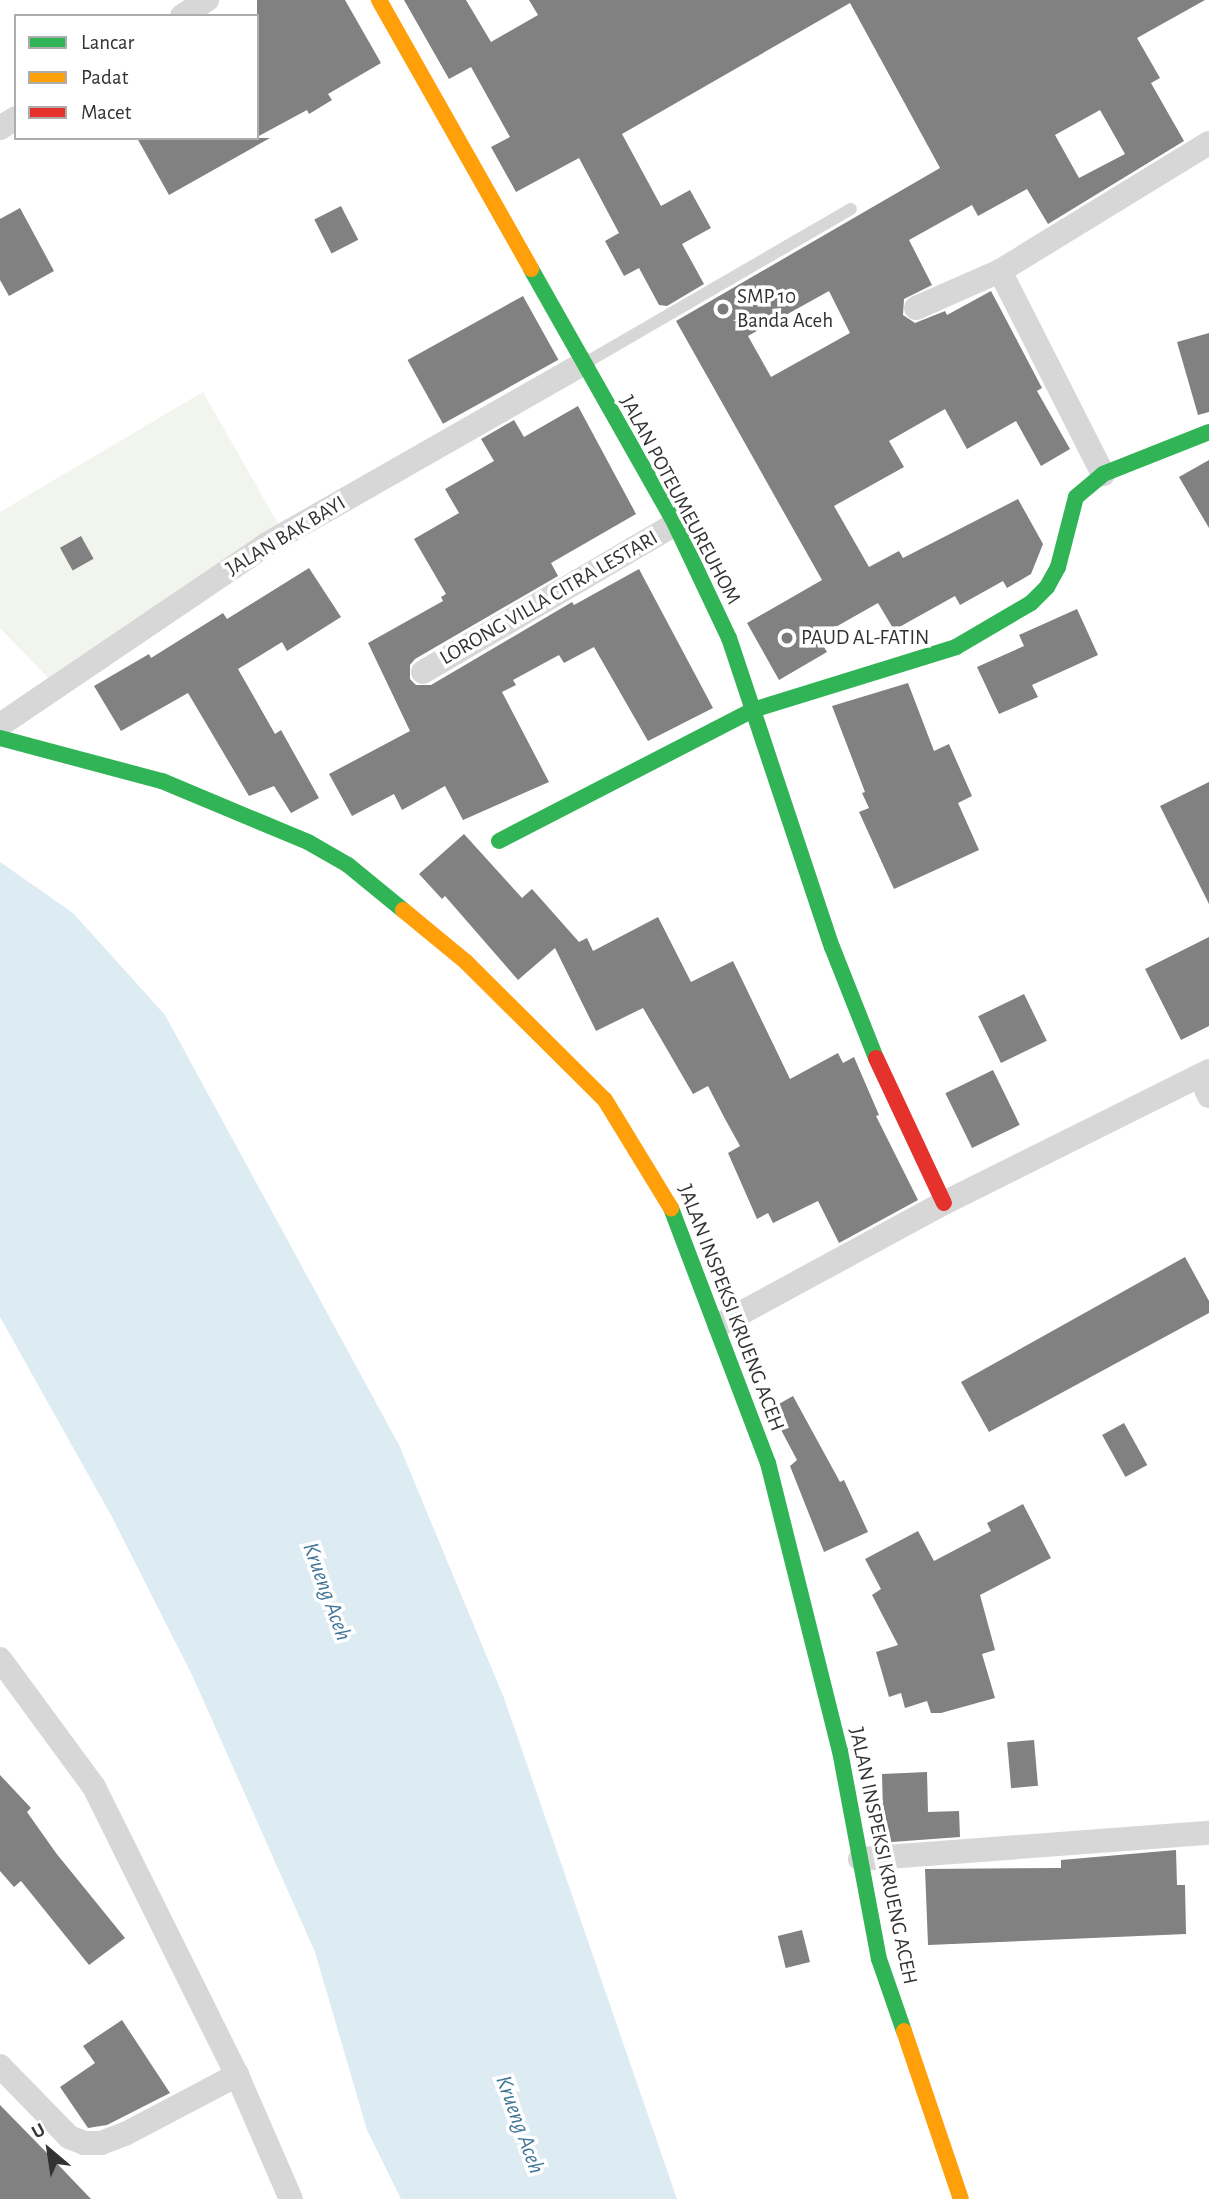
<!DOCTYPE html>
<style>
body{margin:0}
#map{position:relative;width:1209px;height:2199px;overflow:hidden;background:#fff;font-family:"Alegreya Sans",sans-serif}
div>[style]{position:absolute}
.green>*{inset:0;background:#f1f5ed}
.water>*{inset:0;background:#ddebf3}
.building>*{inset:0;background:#818181;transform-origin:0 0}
.lane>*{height:12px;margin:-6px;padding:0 6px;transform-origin:6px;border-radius:6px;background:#d7d7d7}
.street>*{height:24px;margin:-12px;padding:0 12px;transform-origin:12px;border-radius:12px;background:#d7d7d7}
.fast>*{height:16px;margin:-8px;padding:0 8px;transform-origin:8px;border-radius:8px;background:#30b455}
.slow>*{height:16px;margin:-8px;padding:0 8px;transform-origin:8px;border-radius:8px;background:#ff9f0a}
.jam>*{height:16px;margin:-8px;padding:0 8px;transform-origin:8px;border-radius:8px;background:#e5322d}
.dots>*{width:19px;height:19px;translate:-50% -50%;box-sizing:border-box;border:4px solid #fff;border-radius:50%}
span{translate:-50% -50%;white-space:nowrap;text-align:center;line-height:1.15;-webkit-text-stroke:7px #fff;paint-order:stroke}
.poi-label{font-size:21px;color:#333}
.left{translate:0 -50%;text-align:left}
.street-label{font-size:21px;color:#333}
.water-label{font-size:23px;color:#3f7597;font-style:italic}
.legend{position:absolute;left:14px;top:14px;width:245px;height:126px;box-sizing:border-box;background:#fff;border:2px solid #adadad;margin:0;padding:9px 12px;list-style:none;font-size:21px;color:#333}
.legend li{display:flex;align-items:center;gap:14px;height:35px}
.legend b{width:35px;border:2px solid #adadad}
.north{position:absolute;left:14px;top:2115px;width:70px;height:70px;-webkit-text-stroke:5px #fff;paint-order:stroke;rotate:331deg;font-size:19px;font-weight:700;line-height:28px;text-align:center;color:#333}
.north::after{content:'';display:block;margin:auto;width:24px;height:32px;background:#333;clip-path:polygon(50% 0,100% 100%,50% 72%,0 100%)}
</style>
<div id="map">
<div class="green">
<i style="clip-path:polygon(203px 392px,281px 529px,51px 681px,0 628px,0 512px)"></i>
</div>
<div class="water">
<i style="clip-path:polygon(0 862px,73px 913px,165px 1015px,399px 1445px,504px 1698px,677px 2199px,401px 2199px,367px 2130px,315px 1952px,193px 1677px,112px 1517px,0 1317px)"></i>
</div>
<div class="building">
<i style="clip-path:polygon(257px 0,345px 0,381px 63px,328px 94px,332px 100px,309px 114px,307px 110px,257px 137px)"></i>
<i style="clip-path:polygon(evenodd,404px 0,466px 0,491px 42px,538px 15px,529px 0,1205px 0,1137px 38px,1160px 78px,1151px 83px,1184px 141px,1048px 224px,1027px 189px,978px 216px,972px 205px,909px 240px,932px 285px,904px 299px,903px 315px,915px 323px,945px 311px,947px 315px,991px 291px,1042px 388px,1037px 391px,1070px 449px,1041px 466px,1016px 421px,967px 449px,945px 409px,889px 441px,904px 467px,834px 506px,869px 567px,899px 551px,903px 558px,1018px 499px,1043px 544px,1031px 574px,1007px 588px,1003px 581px,960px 605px,955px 596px,894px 630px,878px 603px,818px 637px,827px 652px,779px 680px,747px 623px,822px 580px,676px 321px,940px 168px,850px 3px,622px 134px,661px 206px,690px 190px,711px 228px,682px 244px,704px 284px,667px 306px,659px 305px,639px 268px,624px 276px,605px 241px,619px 233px,579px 158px,516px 192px,491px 147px,510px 137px,471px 67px,449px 79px,404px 0,1100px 110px,1125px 154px,1079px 178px,1055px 135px,1100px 110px,404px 0,829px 291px,850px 333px,771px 377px,748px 336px,829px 291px)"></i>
<i style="clip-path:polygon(137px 138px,270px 138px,169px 195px)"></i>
<i style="left:341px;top:206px;width:38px;height:30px;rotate:63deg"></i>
<i style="clip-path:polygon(20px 208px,54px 271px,9px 296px,0 280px,0 219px)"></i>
<i style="left:523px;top:296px;width:73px;height:132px;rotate:61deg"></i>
<i style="clip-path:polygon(1209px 333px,1209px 412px,1198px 415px,1177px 342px)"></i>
<i style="clip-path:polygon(578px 406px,636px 514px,551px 563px,558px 576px,415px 659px,410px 665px,410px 679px,416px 685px,431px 685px,572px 602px,574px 605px,639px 569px,713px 708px,648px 741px,594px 647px,564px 663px,559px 655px,513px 680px,516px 685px,502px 692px,549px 782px,463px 820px,445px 786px,402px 810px,394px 794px,352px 816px,329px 774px,410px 731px,368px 643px,443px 601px,441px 597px,446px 594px,414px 539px,459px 513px,445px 489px,494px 461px,481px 439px,514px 420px,524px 437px)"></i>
<i style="clip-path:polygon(1209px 460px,1209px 528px,1179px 477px)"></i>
<i style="left:81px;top:536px;width:26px;height:24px;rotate:61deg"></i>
<i style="clip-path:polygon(309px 568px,341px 617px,287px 651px,282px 642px,238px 669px,275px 734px,281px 730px,319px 798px,291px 813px,274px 786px,249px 796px,188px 693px,121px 731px,94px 686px,149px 654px,151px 658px,223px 613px,227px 619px)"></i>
<i style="clip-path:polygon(1077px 609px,1098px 655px,1032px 685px,1038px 697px,999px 714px,977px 667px,1024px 646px,1019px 635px)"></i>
<i style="clip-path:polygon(908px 683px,934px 751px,949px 744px,972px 796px,958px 803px,979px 850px,894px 889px,859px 812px,869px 808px,862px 793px,865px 792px,832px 706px)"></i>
<i style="clip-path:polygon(1209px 782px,1209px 904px,1160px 806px)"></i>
<i style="clip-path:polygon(464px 834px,522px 898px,532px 889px,579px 942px,587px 938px,593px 951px,658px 917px,691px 982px,733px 961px,790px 1079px,838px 1053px,843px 1063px,854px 1057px,879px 1115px,876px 1116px,918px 1200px,839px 1243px,818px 1201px,773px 1223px,768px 1213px,757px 1219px,728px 1153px,740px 1146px,724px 1117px,708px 1086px,693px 1094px,643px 1008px,596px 1031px,555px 948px,518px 980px,445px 896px,442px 899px,419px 874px)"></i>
<i style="clip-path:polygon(1209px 937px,1209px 1026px,1181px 1040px,1145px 969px)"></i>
<i style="left:1024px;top:994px;width:52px;height:51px;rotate:64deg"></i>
<i style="left:993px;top:1070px;width:61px;height:53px;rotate:64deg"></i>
<i style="clip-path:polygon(1185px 1257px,1209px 1301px,1209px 1313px,989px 1432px,961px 1382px)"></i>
<i style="clip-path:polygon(793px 1396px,840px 1482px,844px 1480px,868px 1532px,824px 1552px,790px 1466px,797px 1460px,770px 1409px)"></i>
<i style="left:1124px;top:1423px;width:48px;height:25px;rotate:61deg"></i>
<i style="clip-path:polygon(1023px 1504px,1051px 1558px,980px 1595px,995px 1650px,982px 1654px,995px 1698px,941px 1713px,931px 1713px,927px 1701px,905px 1708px,901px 1693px,889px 1697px,876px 1652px,898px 1645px,872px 1595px,881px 1589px,865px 1559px,918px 1531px,934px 1561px,991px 1531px,987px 1523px)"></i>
<i style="left:1034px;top:1740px;width:46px;height:27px;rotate:85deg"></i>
<i style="clip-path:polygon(927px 1772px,928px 1812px,959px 1811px,960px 1837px,878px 1843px,875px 1815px,883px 1814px,882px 1774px)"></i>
<i style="clip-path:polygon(0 1775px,31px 1808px,27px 1812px,56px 1853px,125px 1938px,89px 1965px,21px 1881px,14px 1887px,0 1871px)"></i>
<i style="clip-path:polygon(1176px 1850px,1177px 1885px,1185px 1885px,1186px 1934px,928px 1945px,925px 1869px,1061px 1868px,1061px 1860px)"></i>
<i style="left:802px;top:1930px;width:33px;height:25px;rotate:76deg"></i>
<i style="clip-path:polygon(122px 2020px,170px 2093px,107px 2125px,88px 2128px,60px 2087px,95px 2063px,83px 2046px)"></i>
<i style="clip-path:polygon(0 2105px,45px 2151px,91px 2199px,0 2199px)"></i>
</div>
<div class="lane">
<i style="left:587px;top:362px;width:305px;rotate:-30.1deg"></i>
</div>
<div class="street">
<i style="left:182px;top:16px;width:30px;rotate:-33deg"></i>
<i style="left:0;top:128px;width:19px;rotate:-32deg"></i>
<i style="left:1000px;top:271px;width:228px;rotate:63.1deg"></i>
<i style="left:916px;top:308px;width:92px;rotate:-23.8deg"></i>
<i style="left:1000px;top:271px;width:245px;rotate:-31.5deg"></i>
<i style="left:423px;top:672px;width:292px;rotate:-30.4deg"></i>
<i style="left:0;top:725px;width:323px;rotate:-34.1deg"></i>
<i style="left:267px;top:544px;width:364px;rotate:-29.7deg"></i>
<i style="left:1200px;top:1076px;width:22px;rotate:66deg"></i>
<i style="left:719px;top:1325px;width:256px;rotate:-28.5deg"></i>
<i style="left:944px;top:1203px;width:296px;rotate:-26.5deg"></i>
<i style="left:0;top:1659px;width:159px;rotate:53.7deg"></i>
<i style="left:94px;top:1787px;width:322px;rotate:63.6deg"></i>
<i style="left:237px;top:2075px;width:135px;rotate:66.5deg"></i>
<i style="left:860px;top:1859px;width:350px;rotate:-4.3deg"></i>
<i style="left:0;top:2066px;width:99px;rotate:45.8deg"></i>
<i style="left:69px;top:2137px;width:16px;rotate:22deg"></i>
<i style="left:84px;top:2143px;width:17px"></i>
<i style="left:101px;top:2143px;width:26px;rotate:-21deg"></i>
<i style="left:125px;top:2134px;width:127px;rotate:-27.8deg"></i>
</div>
<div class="fast">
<i style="left:531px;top:269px;width:293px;rotate:60.5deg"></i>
<i style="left:675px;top:524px;width:126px;rotate:64.7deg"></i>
<i style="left:729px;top:638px;width:326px;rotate:71.6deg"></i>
<i style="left:832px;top:947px;width:119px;rotate:68.4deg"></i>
<i style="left:0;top:738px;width:168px;rotate:14.9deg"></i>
<i style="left:162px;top:781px;width:158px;rotate:22.7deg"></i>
<i style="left:308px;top:842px;width:46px;rotate:29.9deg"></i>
<i style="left:348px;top:865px;width:71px;rotate:39.3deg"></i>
<i style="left:499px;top:841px;width:286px;rotate:-27.3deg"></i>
<i style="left:753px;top:710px;width:213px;rotate:-17.2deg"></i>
<i style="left:956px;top:647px;width:87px;rotate:-30.4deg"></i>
<i style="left:1031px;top:603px;width:23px;rotate:-45deg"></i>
<i style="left:1047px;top:587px;width:23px;rotate:-61deg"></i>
<i style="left:1058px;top:567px;width:72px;rotate:-75.6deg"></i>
<i style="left:1076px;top:497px;width:35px;rotate:-40deg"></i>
<i style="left:1103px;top:474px;width:114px;rotate:-21.6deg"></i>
<i style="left:671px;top:1208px;width:273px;rotate:69.2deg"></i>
<i style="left:768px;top:1463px;width:297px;rotate:76deg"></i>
<i style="left:840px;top:1751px;width:212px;rotate:79.4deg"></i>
<i style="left:879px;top:1959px;width:76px;rotate:70.9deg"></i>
</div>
<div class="slow">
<i style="left:379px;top:0;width:309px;rotate:60.5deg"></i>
<i style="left:403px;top:910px;width:82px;rotate:39.5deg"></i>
<i style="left:466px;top:962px;width:196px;rotate:44.8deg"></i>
<i style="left:605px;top:1100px;width:127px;rotate:58.6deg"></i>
<i style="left:904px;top:2031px;width:177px;rotate:71.3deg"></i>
</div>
<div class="jam">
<i style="left:876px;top:1058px;width:160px;rotate:64.9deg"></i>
</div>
<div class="dots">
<i style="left:723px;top:309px;background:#7a7a7a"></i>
<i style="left:787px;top:638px;background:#7a7a7a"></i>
</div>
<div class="poi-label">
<span class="left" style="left:737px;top:309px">SMP 10<br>Banda Aceh</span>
<span class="left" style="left:801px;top:638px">PAUD AL-FATIN</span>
</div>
<div class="street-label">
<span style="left:680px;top:500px;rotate:62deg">JALAN POTEUMEUREUHOM</span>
<span style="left:286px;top:536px;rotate:-31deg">JALAN BAK BAYI</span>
<span style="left:549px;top:598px;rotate:-30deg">LORONG VILLA CITRA LESTARI</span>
<span style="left:731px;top:1308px;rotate:69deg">JALAN INSPEKSI KRUENG ACEH</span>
<span style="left:883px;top:1856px;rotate:78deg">JALAN INSPEKSI KRUENG ACEH</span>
</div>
<div class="water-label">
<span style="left:326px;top:1592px;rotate:70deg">Krueng Aceh</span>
<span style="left:519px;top:2125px;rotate:70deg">Krueng Aceh</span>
</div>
<ul class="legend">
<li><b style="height:9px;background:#30b455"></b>Lancar</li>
<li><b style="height:9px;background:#ff9f0a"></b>Padat</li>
<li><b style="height:9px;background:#e5322d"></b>Macet</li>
</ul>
<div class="north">U</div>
</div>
